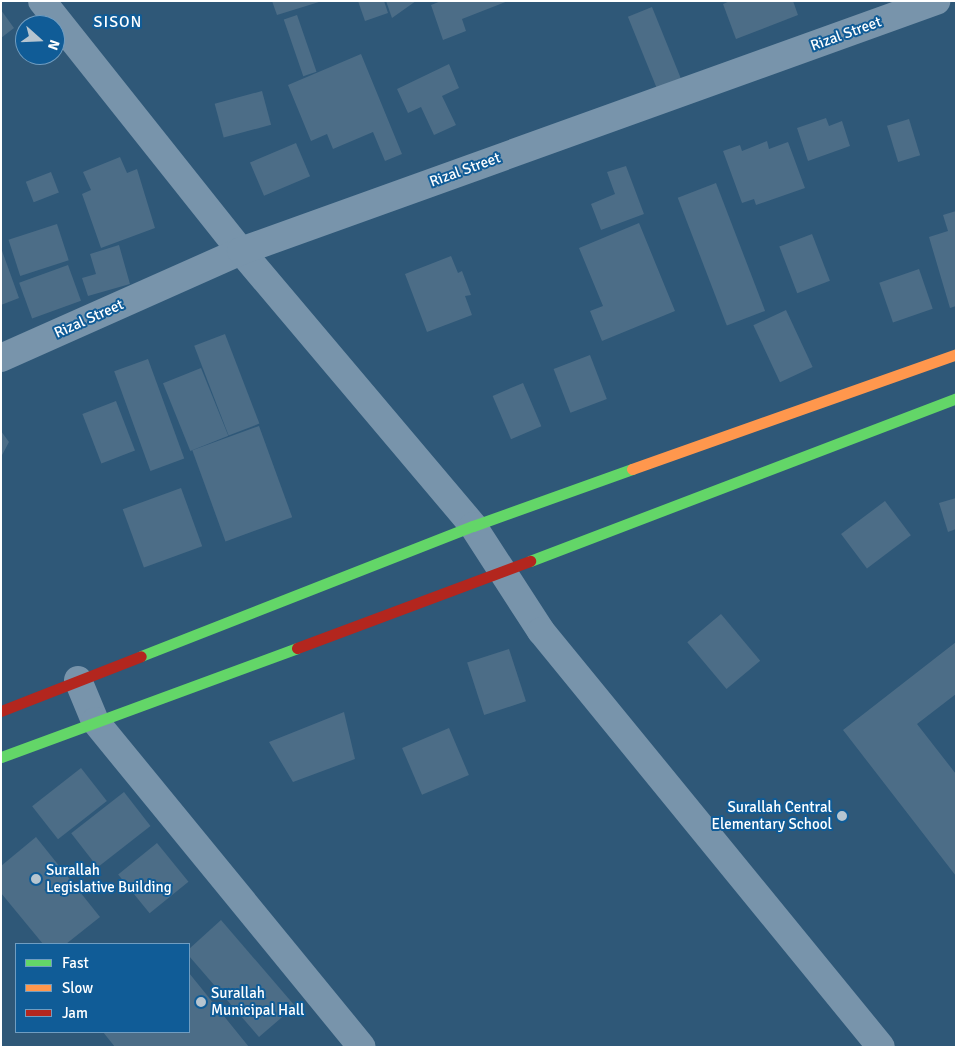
<!DOCTYPE html>
<style>
body{margin:0}
#map{position:relative;width:957px;height:1048px;overflow:hidden;background:#2f5878;font-family:Signika,sans-serif}
div>[style]{position:absolute}
.building>*{inset:0;background:#4c6d87;transform-origin:0 0}
.street>*{height:28px;margin:-14px;padding:0 14px;transform-origin:14px;border-radius:14px;background:#7894ab}
.fast>*{height:11px;margin:-5.5px;padding:0 5.5px;transform-origin:5.5px;border-radius:5.5px;background:#63d668}
.slow>*{height:11px;margin:-5.5px;padding:0 5.5px;transform-origin:5.5px;border-radius:5.5px;background:#ff974d}
.jam>*{height:11px;margin:-5.5px;padding:0 5.5px;transform-origin:5.5px;border-radius:5.5px;background:#b3261e}
.dots>*{width:14px;height:14px;translate:-50% -50%;box-sizing:border-box;border:2px solid #105c97;border-radius:50%}
span{translate:-50% -50%;white-space:nowrap;text-align:center;line-height:1.15;-webkit-text-stroke:4px #105c97;paint-order:stroke}
.street-label{font-size:15px;color:#fff}
.poi-label{font-size:15px;color:#fff}
.right{translate:-100% -50%;text-align:right}
.left{translate:0 -50%;text-align:left}
.neighbourhood-label{font-size:16px;color:#fff;letter-spacing:1px}
.frame{position:absolute;inset:0;border:2px solid #fff;pointer-events:none}
.legend{position:absolute;left:15px;top:943px;width:175px;height:90px;box-sizing:border-box;background:#105c97;border:1px solid #709dc1;margin:0;padding:6px 9px;list-style:none;font-size:15px;color:#fff}
.legend li{display:flex;align-items:center;gap:10px;height:25px}
.legend b{width:25px;border:1px solid #709dc1}
.north{position:absolute;left:15px;top:15px;width:50px;height:50px;box-sizing:border-box;background:#105c97;border:1px solid #709dc1;border-radius:50%;rotate:110deg;font-size:14px;font-weight:700;line-height:20px;text-align:center;color:#fff}
.north::after{content:'';display:block;margin:auto;width:18px;height:22px;background:#b6c5d0;clip-path:polygon(50% 0,100% 100%,50% 72%,0 100%)}
</style>
<div id="map">
<div class="building">
<i style="clip-path:polygon(272px 1px,319px 1px,319px 2px,277px 15px)"></i>
<i style="clip-path:polygon(358px 1px,384px 1px,388px 13px,365px 21px)"></i>
<i style="clip-path:polygon(386px 1px,416px 1px,392px 18px)"></i>
<i style="clip-path:polygon(441px 1px,508px 1px,462px 19px,466px 31px,443px 40px,431px 5px)"></i>
<i style="clip-path:polygon(730px 1px,793px 1px,798px 15px,736px 39px,723px 4px)"></i>
<i style="left:652px;top:7px;width:79px;height:26px;rotate:68deg"></i>
<i style="clip-path:polygon(1px 10px,14px 28px,1px 38px)"></i>
<i style="left:297px;top:15px;width:60px;height:14px;rotate:71deg"></i>
<i style="clip-path:polygon(361px 54px,402px 154px,385px 161px,373px 132px,333px 149px,327px 134px,311px 141px,288px 85px)"></i>
<i style="clip-path:polygon(449px 64px,459px 88px,442px 96px,456px 125px,434px 135px,421px 107px,408px 113px,397px 89px)"></i>
<i style="left:262px;top:91px;width:35px;height:49px;rotate:75deg"></i>
<i style="clip-path:polygon(826px 118px,829px 126px,842px 121px,850px 146px,808px 161px,797px 128px)"></i>
<i style="left:909px;top:119px;width:38px;height:23px;rotate:73deg"></i>
<i style="clip-path:polygon(767px 141px,769px 149px,788px 142px,805px 188px,756px 205px,754px 199px,742px 203px,723px 151px,740px 145px,742px 151px)"></i>
<i style="left:296px;top:143px;width:36px;height:50px;rotate:67deg"></i>
<i style="clip-path:polygon(120px 157px,127px 173px,137px 169px,155px 228px,101px 248px,82px 194px,91px 190px,83px 172px)"></i>
<i style="clip-path:polygon(626px 166px,644px 214px,601px 230px,591px 204px,615px 194px,607px 172px)"></i>
<i style="left:51px;top:172px;width:22px;height:27px;rotate:69deg"></i>
<i style="left:716px;top:183px;width:137px;height:41px;rotate:69deg"></i>
<i style="clip-path:polygon(956px 211px,956px 306px,950px 308px,929px 237px,948px 231px,943px 215px)"></i>
<i style="clip-path:polygon(639px 223px,675px 311px,602px 341px,590px 311px,603px 306px,579px 248px)"></i>
<i style="left:57px;top:224px;width:38px;height:51px;rotate:72deg"></i>
<i style="left:812px;top:234px;width:50px;height:35px;rotate:69deg"></i>
<i style="clip-path:polygon(119px 245px,130px 284px,88px 296px,82px 278px,96px 274px,90px 254px)"></i>
<i style="clip-path:polygon(1px 248px,19px 298px,1px 305px)"></i>
<i style="clip-path:polygon(451px 256px,458px 273px,462px 271px,471px 295px,465px 296px,472px 315px,427px 332px,405px 274px)"></i>
<i style="left:68px;top:265px;width:38px;height:52px;rotate:70deg"></i>
<i style="left:919px;top:269px;width:42px;height:42px;rotate:71deg"></i>
<i style="left:786px;top:310px;width:63px;height:36px;rotate:65deg"></i>
<i style="left:225px;top:334px;width:96px;height:33px;rotate:69deg"></i>
<i style="left:590px;top:355px;width:47px;height:39px;rotate:69deg"></i>
<i style="left:148px;top:359px;width:106px;height:36px;rotate:70deg"></i>
<i style="left:201px;top:368px;width:73px;height:41px;rotate:68deg"></i>
<i style="left:523px;top:383px;width:47px;height:33px;rotate:67deg"></i>
<i style="left:116px;top:401px;width:53px;height:36px;rotate:69deg"></i>
<i style="left:259px;top:426px;width:97px;height:71px;rotate:70deg"></i>
<i style="clip-path:polygon(1px 431px,9px 442px,1px 457px)"></i>
<i style="left:181px;top:488px;width:62px;height:62px;rotate:70deg"></i>
<i style="clip-path:polygon(956px 498px,956px 529px,948px 532px,939px 503px)"></i>
<i style="left:885px;top:501px;width:43px;height:55px;rotate:53deg"></i>
<i style="left:721px;top:614px;width:61px;height:44px;rotate:50deg"></i>
<i style="clip-path:polygon(956px 642px,956px 694px,917px 724px,956px 774px,956px 876px,843px 730px)"></i>
<i style="left:509px;top:649px;width:55px;height:44px;rotate:72deg"></i>
<i style="clip-path:polygon(344px 712px,355px 759px,293px 782px,269px 742px)"></i>
<i style="left:449px;top:728px;width:51px;height:51px;rotate:67deg"></i>
<i style="left:81px;top:768px;width:42px;height:62px;rotate:52deg"></i>
<i style="left:124px;top:792px;width:43px;height:67px;rotate:52deg"></i>
<i style="clip-path:polygon(36px 837px,100px 917px,66px 944px,43px 944px,1px 893px,1px 866px)"></i>
<i style="left:157px;top:843px;width:50px;height:50px;rotate:51deg"></i>
<i style="clip-path:polygon(221px 920px,295px 1006px,259px 1037px,189px 956px,189px 949px)"></i>
<i style="clip-path:polygon(189px 973px,249px 1047px,115px 1047px,103px 1032px,189px 1032px)"></i>
</div>
<div class="street">
<i style="left:42px;top:1px;width:320px;rotate:51.5deg"></i>
<i style="left:241px;top:251px;width:360px;rotate:49.8deg"></i>
<i style="left:473px;top:526px;width:125px;rotate:57.1deg"></i>
<i style="left:541px;top:631px;width:537px;rotate:50.74deg"></i>
<i style="left:1px;top:358px;width:263px;rotate:-24deg"></i>
<i style="left:241px;top:251px;width:739px;rotate:-19.78deg"></i>
<i style="left:78px;top:680px;width:44px;rotate:67.5deg"></i>
<i style="left:95px;top:721px;width:421px;rotate:50.7deg"></i>
</div>
<div class="fast">
<i style="left:530px;top:561px;width:456px;rotate:-20.9deg"></i>
<i style="left:141px;top:656px;width:357px;rotate:-21.4deg"></i>
<i style="left:473px;top:526px;width:169px;rotate:-19.7deg"></i>
<i style="left:1px;top:757px;width:315px;rotate:-20.2deg"></i>
</div>
<div class="slow">
<i style="left:632px;top:469px;width:344px;rotate:-19.5deg"></i>
</div>
<div class="jam">
<i style="left:297px;top:648px;width:249px;rotate:-20.5deg"></i>
<i style="left:1px;top:711px;width:150px;rotate:-21.4deg"></i>
</div>
<div class="dots">
<i style="left:842px;top:816px;background:#b6c5d0"></i>
<i style="left:36px;top:879px;background:#b6c5d0"></i>
<i style="left:201px;top:1002px;background:#b6c5d0"></i>
</div>
<div class="street-label">
<span style="left:846px;top:34px;rotate:-20deg">Rizal Street</span>
<span style="left:465px;top:170px;rotate:-20deg">Rizal Street</span>
<span style="left:89px;top:319px;rotate:-24deg">Rizal Street</span>
</div>
<div class="poi-label">
<span class="right" style="left:832px;top:816px">Surallah Central<br>Elementary School</span>
<span class="left" style="left:46px;top:879px">Surallah<br>Legislative Building</span>
<span class="left" style="left:211px;top:1002px">Surallah<br>Municipal Hall</span>
</div>
<div class="neighbourhood-label">
<span style="left:118px;top:22px">SISON</span>
</div>
<div class="frame"></div>
<ul class="legend">
<li><b style="height:6px;background:#63d668"></b>Fast</li>
<li><b style="height:6px;background:#ff974d"></b>Slow</li>
<li><b style="height:6px;background:#b3261e"></b>Jam</li>
</ul>
<div class="north">N</div>
</div>
